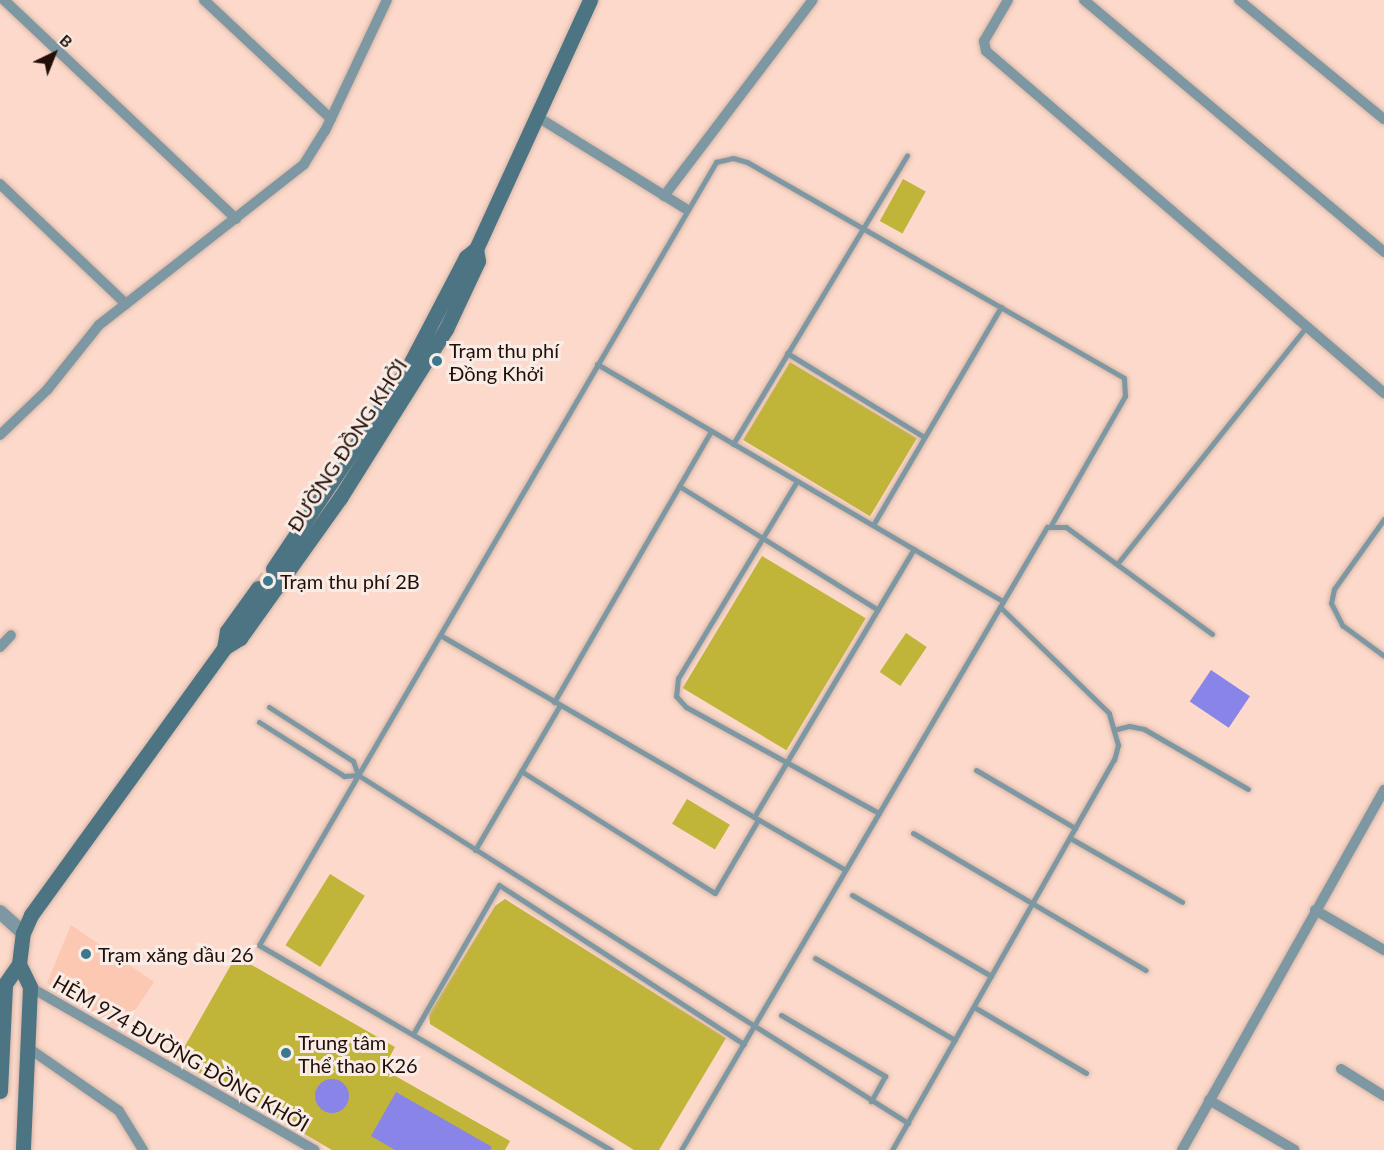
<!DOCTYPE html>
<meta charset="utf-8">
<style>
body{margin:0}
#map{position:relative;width:1384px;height:1150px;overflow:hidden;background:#fcd9ca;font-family:Lato,sans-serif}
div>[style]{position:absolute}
.built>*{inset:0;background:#fcc8b2}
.green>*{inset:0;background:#c0b439;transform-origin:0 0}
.water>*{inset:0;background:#8984e7;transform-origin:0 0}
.round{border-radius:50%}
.secondary-tunnel>*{height:15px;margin-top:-7.5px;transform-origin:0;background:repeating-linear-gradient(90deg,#dbbbad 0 15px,transparent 0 23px)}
.roads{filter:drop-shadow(0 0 2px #d5b5a7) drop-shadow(0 0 2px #d5b5a7)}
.service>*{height:5px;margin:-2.5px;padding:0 2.5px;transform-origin:2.5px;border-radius:2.5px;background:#7d98a2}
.minor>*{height:10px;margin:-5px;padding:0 5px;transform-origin:5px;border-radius:5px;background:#7d98a2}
.tertiary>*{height:14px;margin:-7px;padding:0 7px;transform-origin:7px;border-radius:7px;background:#7d98a2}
.secondary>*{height:15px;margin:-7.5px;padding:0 7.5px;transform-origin:7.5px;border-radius:7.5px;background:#4c7483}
.dots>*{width:16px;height:16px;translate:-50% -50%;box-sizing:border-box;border:3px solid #f8ece7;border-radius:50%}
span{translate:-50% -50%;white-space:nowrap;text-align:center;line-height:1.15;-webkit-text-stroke:6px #f8ece7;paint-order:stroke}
.poi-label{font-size:20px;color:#230f07}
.left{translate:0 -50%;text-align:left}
.street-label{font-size:20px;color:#230f07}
.north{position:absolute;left:24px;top:24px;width:60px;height:60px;-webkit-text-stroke:4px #f8ece7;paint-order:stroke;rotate:43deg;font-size:16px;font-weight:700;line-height:24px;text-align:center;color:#230f07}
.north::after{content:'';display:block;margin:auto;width:21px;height:27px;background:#230f07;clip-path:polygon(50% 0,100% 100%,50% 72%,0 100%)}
</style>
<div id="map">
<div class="built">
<i style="clip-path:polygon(71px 925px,154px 982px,122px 1030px,47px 983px)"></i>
</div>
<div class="green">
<i style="left:903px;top:179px;width:26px;height:48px;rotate:29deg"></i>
<i style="left:790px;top:362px;width:148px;height:91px;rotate:31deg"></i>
<i style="left:762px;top:556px;width:121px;height:154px;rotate:31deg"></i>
<i style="left:906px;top:633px;width:25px;height:47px;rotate:34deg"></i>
<i style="left:687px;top:799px;width:50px;height:29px;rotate:31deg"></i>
<i style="left:330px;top:874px;width:41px;height:84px;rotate:32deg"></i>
<i style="clip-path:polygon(505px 899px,726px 1038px,659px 1150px,634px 1150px,430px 1024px,429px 1014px,495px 906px)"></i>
<i style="clip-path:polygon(236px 956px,395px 1047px,383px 1069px,510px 1141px,505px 1150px,332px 1150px,177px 1060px)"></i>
</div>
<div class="water">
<i style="left:1211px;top:670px;width:47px;height:38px;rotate:34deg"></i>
<i class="round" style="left:315px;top:1079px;width:34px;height:34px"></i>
<i style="clip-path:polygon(396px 1092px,492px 1147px,490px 1150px,395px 1150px,371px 1136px)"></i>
</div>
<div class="secondary-tunnel">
<i style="left:258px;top:588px;width:24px;rotate:-52deg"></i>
</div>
<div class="roads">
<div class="service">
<i style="left:787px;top:353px;width:161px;rotate:31.5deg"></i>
<i style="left:597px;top:364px;width:470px;rotate:30.3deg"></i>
<i style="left:733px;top:444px;width:337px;rotate:-58.9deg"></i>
<i style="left:797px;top:481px;width:230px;rotate:121.1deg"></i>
<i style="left:678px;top:678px;width:18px;rotate:96deg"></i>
<i style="left:676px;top:696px;width:15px;rotate:48deg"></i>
<i style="left:686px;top:707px;width:220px;rotate:28.8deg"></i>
<i style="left:679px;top:486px;width:234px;rotate:31.9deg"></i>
<i style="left:1384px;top:519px;width:86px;rotate:125.5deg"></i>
<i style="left:1334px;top:589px;width:14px;rotate:102deg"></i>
<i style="left:1331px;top:603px;width:25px;rotate:63deg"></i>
<i style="left:1342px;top:625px;width:52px;rotate:36.4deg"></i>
<i style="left:873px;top:525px;width:253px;rotate:-59.6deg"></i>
<i style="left:1117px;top:564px;width:305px;rotate:-51.4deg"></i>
<i style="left:440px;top:635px;width:468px;rotate:30.1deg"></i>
<i style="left:554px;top:702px;width:313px;rotate:-59.9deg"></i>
<i style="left:269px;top:707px;width:100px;rotate:32.7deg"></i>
<i style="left:353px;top:761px;width:15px;rotate:70deg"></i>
<i style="left:259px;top:722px;width:101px;rotate:32.4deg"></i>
<i style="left:344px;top:776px;width:14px;rotate:-4deg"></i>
<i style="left:358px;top:775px;width:651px;rotate:32.32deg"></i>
<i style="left:1117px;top:729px;width:12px;rotate:-14deg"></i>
<i style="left:1129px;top:726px;width:15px;rotate:11deg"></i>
<i style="left:1144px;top:729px;width:120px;rotate:30deg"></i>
<i style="left:976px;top:770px;width:115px;rotate:30.4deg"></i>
<i style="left:521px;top:771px;width:229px;rotate:32.2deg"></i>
<i style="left:715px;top:893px;width:85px;rotate:-59.5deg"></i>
<i style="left:754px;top:817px;width:312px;rotate:-59.2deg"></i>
<i style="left:913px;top:833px;width:270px;rotate:30.5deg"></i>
<i style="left:1070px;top:838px;width:129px;rotate:29.7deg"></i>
<i style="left:475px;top:850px;width:168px;rotate:-59.6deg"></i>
<i style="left:852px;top:895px;width:161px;rotate:30.2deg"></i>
<i style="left:815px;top:958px;width:162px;rotate:30.4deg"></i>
<i style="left:974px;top:1007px;width:130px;rotate:30.5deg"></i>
<i style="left:781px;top:1015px;width:121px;rotate:30.4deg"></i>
<i style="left:885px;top:1076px;width:29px;rotate:119deg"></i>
<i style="left:413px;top:1034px;width:172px;rotate:-60deg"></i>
<i style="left:499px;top:885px;width:292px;rotate:33deg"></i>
<i style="left:611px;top:1150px;width:407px;rotate:-149.8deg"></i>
<i style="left:259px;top:945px;width:907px;rotate:-59.73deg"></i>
<i style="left:716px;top:162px;width:17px;rotate:-13deg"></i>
<i style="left:733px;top:158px;width:15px;rotate:16deg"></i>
<i style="left:747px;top:162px;width:434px;rotate:29.8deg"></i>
<i style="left:1124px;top:378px;width:18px;rotate:87deg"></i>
<i style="left:1125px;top:396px;width:149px;rotate:119.8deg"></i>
<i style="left:681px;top:1150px;width:723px;rotate:-59.57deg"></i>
<i style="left:1047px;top:527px;width:19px"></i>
<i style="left:1066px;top:527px;width:181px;rotate:36.2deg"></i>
<i style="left:892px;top:1150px;width:449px;rotate:-60.4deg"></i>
<i style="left:1114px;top:760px;width:16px;rotate:-75deg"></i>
<i style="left:1118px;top:745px;width:33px;rotate:-106deg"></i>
<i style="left:1109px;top:713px;width:152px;rotate:-135.8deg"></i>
</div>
<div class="minor">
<i style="left:4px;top:0;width:319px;rotate:43.3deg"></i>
<i style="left:204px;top:0;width:174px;rotate:43.1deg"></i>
<i style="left:1008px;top:0;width:48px;rotate:120.3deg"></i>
<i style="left:984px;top:41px;width:10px;rotate:79deg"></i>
<i style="left:986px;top:51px;width:525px;rotate:40.67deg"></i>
<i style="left:1084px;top:0;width:392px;rotate:40deg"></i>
<i style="left:1239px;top:0;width:188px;rotate:39.4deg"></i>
<i style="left:536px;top:116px;width:176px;rotate:31.8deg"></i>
<i style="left:0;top:184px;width:174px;rotate:43.6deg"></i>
<i style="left:664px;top:196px;width:246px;rotate:-52.8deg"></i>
<i style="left:0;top:435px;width:65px;rotate:-43.8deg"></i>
<i style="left:47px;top:390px;width:83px;rotate:-51.3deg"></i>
<i style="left:99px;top:325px;width:261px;rotate:-38.1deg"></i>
<i style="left:304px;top:164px;width:39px;rotate:-58deg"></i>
<i style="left:325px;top:131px;width:145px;rotate:-64.7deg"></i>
<i style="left:0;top:647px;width:16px;rotate:-47deg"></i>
<i style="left:1315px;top:910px;width:80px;rotate:30.1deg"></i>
<i style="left:30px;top:987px;width:328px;rotate:29.8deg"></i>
<i style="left:27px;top:1047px;width:112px;rotate:34.8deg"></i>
<i style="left:119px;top:1111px;width:46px;rotate:58.4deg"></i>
<i style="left:1341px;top:1069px;width:51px;rotate:32.1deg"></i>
<i style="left:1209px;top:1100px;width:99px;rotate:30.2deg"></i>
<i style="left:1182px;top:1150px;width:413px;rotate:-60.7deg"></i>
</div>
<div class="tertiary">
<i style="left:0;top:912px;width:31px;rotate:42deg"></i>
</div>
<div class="secondary">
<i style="left:273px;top:569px;width:244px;rotate:-56.2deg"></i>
<i style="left:409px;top:366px;width:123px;rotate:-62.4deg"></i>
<i style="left:466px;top:257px;width:13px;rotate:-39deg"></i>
<i style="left:476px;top:249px;width:274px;rotate:-65.4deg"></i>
<i style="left:224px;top:648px;width:17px;rotate:-80deg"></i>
<i style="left:227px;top:631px;width:53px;rotate:-54.2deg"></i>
<i style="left:19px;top:964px;width:25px;rotate:64deg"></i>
<i style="left:30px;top:987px;width:163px;rotate:92.5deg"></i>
<i style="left:0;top:1091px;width:107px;rotate:-87.3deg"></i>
<i style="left:5px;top:984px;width:24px;rotate:-55deg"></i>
<i style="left:19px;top:964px;width:31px;rotate:-83deg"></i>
<i style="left:23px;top:933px;width:20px;rotate:-66deg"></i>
<i style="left:31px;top:915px;width:329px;rotate:-54.1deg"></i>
<i style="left:224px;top:648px;width:19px;rotate:-32deg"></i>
<i style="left:240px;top:638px;width:172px;rotate:-54.5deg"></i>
<i style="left:340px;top:498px;width:199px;rotate:-57.9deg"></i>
<i style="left:446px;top:329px;width:75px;rotate:-64.8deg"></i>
<i style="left:478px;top:261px;width:12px;rotate:-99deg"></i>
</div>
</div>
<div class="dots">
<i style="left:437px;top:361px;background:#3a788e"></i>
<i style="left:268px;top:581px;background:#3a788e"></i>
<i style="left:86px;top:954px;background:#3a788e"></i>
<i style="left:286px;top:1053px;background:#3a788e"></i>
</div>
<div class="poi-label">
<span class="left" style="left:449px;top:362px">Trạm thu phí<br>Đồng Khởi</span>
<span class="left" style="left:280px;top:581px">Trạm thu phí 2B</span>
<span class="left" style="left:98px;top:954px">Trạm xăng dầu 26</span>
<span class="left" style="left:298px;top:1054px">Trung tâm<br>Thể thao K26</span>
</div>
<div class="street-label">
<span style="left:347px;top:445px;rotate:-57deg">ĐƯỜNG ĐỒNG KHỞI</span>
<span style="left:181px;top:1053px;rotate:30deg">HẺM 974 ĐƯỜNG ĐỒNG KHỞI</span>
</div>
<div class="north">B</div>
</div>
